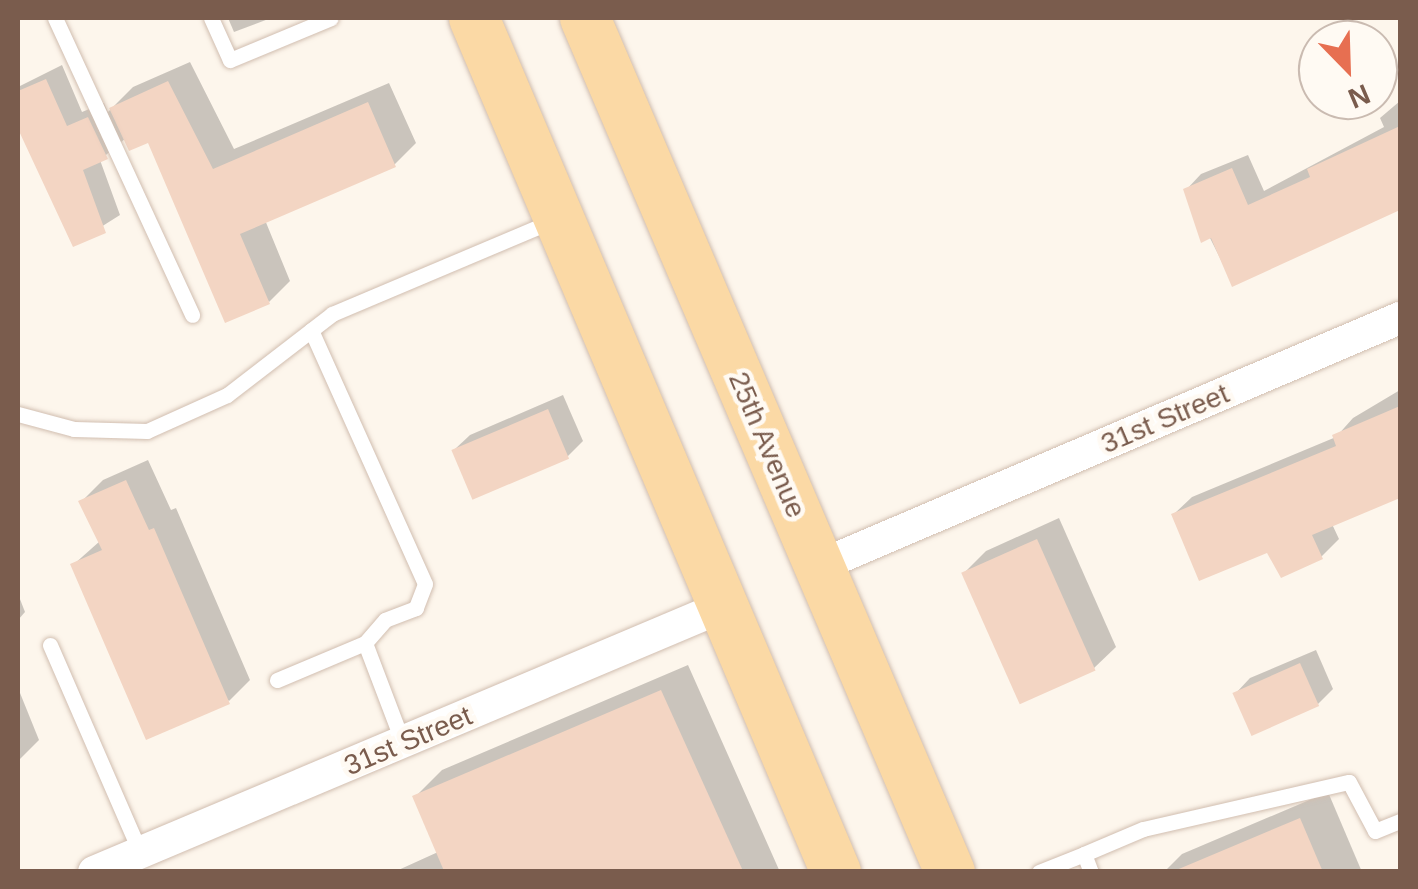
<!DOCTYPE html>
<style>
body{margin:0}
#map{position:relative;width:1418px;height:889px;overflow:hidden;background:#fdf6ec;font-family:Arial,sans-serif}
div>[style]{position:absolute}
.shadow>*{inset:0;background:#0003}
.building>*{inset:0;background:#f3d5c3;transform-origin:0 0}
.roads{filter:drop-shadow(0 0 2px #d1beb0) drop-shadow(0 0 2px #d1beb0)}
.service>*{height:15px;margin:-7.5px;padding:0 7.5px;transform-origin:7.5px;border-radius:7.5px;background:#fff}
.minor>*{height:32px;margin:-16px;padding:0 16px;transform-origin:16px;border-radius:16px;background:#fff}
.primary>*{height:50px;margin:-25px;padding:0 25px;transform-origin:25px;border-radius:25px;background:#fbd9a5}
span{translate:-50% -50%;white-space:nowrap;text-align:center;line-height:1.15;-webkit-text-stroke:9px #fffaf3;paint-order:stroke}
.street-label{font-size:28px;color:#7a5c4d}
.frame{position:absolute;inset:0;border:20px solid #7a5c4d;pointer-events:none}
.north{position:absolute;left:1298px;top:20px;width:100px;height:100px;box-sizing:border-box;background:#fffaf3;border:2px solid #cabbb1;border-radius:50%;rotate:157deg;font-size:28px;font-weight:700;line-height:40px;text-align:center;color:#7a5c4d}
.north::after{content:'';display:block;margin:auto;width:35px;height:45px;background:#e76f51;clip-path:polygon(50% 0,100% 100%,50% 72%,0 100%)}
</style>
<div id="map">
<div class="shadow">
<i style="clip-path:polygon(228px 18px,271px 18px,234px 32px)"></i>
<i style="clip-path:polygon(190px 62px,234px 149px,389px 83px,416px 143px,394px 165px,265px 220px,290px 281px,269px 302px,149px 139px,126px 138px,100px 160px,120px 215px,74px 244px,18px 120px,18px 87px,62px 65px,82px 112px,104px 103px,108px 112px,133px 87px)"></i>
<i style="clip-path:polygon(1400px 101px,1400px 207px,1233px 284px,1186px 190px,1201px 174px,1248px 155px,1264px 191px,1384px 127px,1380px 118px)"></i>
<i style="clip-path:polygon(1400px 390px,1400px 494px,1332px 524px,1339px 539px,1321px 557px,1268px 550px,1174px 514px,1192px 497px,1336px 437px,1353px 418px)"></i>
<i style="clip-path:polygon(563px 395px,583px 441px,567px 457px,454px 450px,470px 435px)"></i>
<i style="clip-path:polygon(148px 460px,171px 510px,176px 508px,250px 680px,229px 701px,73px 565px,100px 541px,81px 502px,103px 480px)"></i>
<i style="clip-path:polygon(1059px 518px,1116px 647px,1093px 669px,964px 573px,986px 551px)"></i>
<i style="clip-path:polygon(18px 594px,25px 612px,18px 620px)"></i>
<i style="clip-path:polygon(1316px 650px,1333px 689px,1318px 704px,1235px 694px,1250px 678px)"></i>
<i style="clip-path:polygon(688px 665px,780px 872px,394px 872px,438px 852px,415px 797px,442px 770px)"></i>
<i style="clip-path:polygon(18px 688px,39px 740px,18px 761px)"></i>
<i style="clip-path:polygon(1328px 792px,1362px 872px,1164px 872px,1182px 854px)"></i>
</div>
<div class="building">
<i style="clip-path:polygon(46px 79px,67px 126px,88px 117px,108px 159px,83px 170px,106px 233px,73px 247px,18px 129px,18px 91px)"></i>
<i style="clip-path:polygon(168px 81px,213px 169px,368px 102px,396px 167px,240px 234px,270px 304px,225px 323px,148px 143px,129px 151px,109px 108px)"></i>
<i style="clip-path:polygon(1400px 126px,1400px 210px,1232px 287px,1211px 238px,1201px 243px,1183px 189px,1232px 168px,1248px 205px,1310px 177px,1307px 169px)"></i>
<i style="clip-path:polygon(1400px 406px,1400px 498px,1312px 535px,1323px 559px,1281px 578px,1267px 553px,1199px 581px,1171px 514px,1336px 446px,1332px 435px)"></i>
<i style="left:548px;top:409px;width:54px;height:105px;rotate:67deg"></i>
<i style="clip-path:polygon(126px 480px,149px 530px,154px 528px,230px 704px,146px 740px,70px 564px,102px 550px,78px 501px)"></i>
<i style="left:1037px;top:539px;width:144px;height:83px;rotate:66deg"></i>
<i style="left:1300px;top:663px;width:47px;height:74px;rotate:66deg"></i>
<i style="clip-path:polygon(661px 690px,743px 871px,444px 871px,412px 796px)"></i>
<i style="clip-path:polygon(1300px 818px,1323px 872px,1174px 872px,1174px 871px)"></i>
</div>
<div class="roads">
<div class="service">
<i style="left:55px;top:18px;width:327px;rotate:65.2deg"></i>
<i style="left:211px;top:18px;width:46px;rotate:65.7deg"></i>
<i style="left:230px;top:60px;width:109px;rotate:-22.6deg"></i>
<i style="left:311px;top:330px;width:278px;rotate:65.8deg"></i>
<i style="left:425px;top:584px;width:26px;rotate:111deg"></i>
<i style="left:416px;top:608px;width:33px;rotate:159deg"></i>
<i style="left:385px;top:620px;width:30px;rotate:131deg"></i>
<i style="left:365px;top:643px;width:107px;rotate:69.2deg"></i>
<i style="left:18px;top:414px;width:58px;rotate:15deg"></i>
<i style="left:74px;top:429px;width:73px;rotate:1.6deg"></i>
<i style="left:147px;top:431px;width:88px;rotate:-24.2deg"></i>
<i style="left:227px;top:395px;width:133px;rotate:-37.6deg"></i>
<i style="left:332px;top:314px;width:242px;rotate:-22.9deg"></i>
<i style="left:50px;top:645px;width:226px;rotate:66.5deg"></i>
<i style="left:277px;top:680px;width:95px;rotate:-22.8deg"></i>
<i style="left:1084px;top:854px;width:64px;rotate:-23deg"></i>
<i style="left:1143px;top:829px;width:211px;rotate:-12.9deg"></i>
<i style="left:1349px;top:782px;width:55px;rotate:62deg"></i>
<i style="left:1375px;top:831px;width:27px;rotate:-22deg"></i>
<i style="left:1039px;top:872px;width:48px;rotate:-21.8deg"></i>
<i style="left:1084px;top:854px;width:19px;rotate:69deg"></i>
</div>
<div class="minor">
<i style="left:819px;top:566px;width:632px;rotate:-23.12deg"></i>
<i style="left:94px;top:872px;width:682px;rotate:-22.88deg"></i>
</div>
<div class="primary">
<i style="left:474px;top:18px;width:928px;rotate:67.03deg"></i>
<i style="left:585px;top:18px;width:929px;rotate:66.86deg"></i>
</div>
</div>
<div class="street-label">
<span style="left:1165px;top:419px;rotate:-23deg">31st Street</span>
<span style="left:767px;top:445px;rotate:67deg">25th Avenue</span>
<span style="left:408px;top:741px;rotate:-23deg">31st Street</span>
</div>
<div class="frame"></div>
<div class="north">N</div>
</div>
